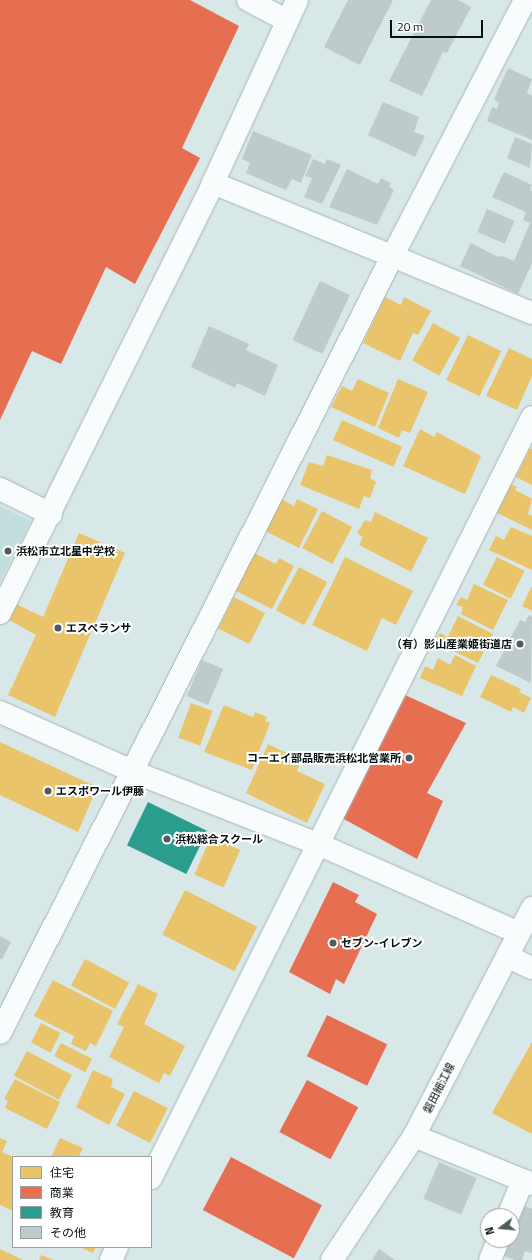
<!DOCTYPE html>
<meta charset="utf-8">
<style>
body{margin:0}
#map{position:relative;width:532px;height:1260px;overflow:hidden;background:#d8e8e9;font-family:"Titillium Web","Noto Sans JP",sans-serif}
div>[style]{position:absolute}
.built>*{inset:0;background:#c3dedf}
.homes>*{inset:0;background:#e9c46a;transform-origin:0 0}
.shops>*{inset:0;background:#e76f51;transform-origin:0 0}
.schools>*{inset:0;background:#2a9d8f;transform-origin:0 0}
.building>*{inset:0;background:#becacb;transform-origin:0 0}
.roads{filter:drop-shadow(0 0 1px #a9b5b6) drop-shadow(0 0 1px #a9b5b6)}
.minor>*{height:22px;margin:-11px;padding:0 11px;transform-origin:11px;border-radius:11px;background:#f9fcfc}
.secondary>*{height:22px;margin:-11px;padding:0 11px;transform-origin:11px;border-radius:11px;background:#f9fcfc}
.dots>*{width:11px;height:11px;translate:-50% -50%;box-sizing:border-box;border:2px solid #fff;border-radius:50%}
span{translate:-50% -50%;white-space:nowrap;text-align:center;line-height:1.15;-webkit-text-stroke:4px #fff;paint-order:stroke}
.poi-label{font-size:11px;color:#061010;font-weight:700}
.left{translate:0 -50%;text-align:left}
.right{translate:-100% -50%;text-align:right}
.street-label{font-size:11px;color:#061010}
.legend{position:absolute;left:12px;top:1156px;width:140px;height:92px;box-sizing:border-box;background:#fff;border:1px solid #9b9f9f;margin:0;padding:5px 7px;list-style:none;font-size:12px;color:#061010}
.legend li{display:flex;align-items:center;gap:8px;height:20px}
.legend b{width:20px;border:1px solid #9b9f9f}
.north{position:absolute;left:480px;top:1208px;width:40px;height:40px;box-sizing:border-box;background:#fff;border:1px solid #9b9f9f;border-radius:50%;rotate:254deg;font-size:11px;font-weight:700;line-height:16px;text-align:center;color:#061010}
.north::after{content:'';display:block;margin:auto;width:14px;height:18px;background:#505c5c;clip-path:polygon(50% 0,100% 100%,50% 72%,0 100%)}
.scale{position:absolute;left:390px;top:20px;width:93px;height:18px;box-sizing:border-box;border:2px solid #061010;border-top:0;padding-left:5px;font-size:12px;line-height:14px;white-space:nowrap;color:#061010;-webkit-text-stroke:3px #fff;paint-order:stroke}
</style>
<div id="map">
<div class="built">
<i style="clip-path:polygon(0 506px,31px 521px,0 582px)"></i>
</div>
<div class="homes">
<i style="clip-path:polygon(385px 297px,401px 305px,404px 297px,431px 311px,418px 335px,413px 333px,400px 361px,363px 343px)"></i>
<i style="left:433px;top:323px;width:31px;height:43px;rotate:29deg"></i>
<i style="left:468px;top:335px;width:37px;height:50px;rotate:26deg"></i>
<i style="clip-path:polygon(509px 348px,532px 359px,532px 376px,517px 410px,486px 396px)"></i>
<i style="clip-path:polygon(358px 379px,389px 393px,375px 427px,331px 407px,342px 386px,352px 391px)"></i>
<i style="clip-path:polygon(398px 379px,428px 392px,410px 433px,402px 430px,399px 438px,378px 428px)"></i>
<i style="left:342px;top:420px;width:66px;height:22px;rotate:24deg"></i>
<i style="clip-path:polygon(420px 429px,434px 437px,437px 432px,481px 456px,465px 494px,403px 466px)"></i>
<i style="clip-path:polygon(530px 448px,532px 449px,532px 485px,516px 477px)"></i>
<i style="clip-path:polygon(327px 455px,372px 470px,370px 478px,376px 482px,370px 498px,364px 496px,359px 509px,300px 485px,309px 462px,323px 466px)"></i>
<i style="clip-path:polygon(507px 482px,517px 487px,515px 490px,532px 499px,528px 514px,532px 516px,532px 530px,493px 511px)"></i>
<i style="clip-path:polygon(277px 497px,294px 506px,297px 499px,318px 509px,299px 548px,261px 529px)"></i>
<i style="left:322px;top:511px;width:34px;height:42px;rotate:28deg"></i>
<i style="clip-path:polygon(375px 512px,428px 538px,411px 572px,359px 545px,363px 537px,357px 533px,365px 520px,371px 522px)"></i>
<i style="clip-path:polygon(511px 527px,532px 536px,532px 570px,489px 550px,496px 536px,504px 540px)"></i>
<i style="clip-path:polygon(79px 533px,125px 553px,55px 717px,8px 695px,36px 635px,9px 620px,16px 604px,43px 617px)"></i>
<i style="clip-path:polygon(254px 553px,276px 564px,279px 558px,294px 566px,272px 609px,236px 591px)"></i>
<i style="clip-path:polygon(345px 557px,413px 591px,396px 625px,382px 618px,367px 651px,312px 625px)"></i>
<i style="left:497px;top:557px;width:31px;height:31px;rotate:27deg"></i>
<i style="left:299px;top:567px;width:32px;height:49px;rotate:28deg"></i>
<i style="clip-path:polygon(474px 584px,508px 600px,493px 630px,461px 614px,463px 607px,456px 605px,461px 597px,467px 600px)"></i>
<i style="clip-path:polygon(532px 586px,532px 611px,522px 606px)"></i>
<i style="left:234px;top:597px;width:35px;height:35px;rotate:27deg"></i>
<i style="clip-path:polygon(458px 616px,493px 634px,478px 663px,435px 642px,440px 633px,448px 637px)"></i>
<i style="clip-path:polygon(455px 655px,476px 666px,462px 696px,420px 678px,425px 666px,433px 670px,438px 658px,450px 665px)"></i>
<i style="clip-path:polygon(491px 675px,521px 689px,519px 692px,531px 698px,524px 713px,513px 707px,511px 712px,480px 697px)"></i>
<i style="left:191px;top:703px;width:23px;height:37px;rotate:20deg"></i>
<i style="clip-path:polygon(224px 705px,253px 717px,255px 712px,267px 717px,265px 721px,270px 723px,252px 770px,204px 752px)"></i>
<i style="clip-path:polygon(0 742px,97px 787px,78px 832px,0 795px)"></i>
<i style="clip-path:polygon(268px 744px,301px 760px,297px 771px,325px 784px,307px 823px,246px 793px)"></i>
<i style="left:211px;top:837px;width:32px;height:41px;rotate:24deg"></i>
<i style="left:185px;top:890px;width:81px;height:50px;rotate:27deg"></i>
<i style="left:85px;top:959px;width:50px;height:30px;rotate:28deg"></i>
<i style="clip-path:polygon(53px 980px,113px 1011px,96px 1046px,90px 1043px,86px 1051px,71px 1044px,74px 1036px,34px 1016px)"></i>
<i style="clip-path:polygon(138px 984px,158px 994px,144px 1024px,185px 1046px,170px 1076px,164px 1073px,159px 1083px,109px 1057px,124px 1027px,117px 1024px)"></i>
<i style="left:41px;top:1023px;width:22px;height:22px;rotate:27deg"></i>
<i style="clip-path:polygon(532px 1042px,532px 1134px,492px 1113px)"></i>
<i style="left:61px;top:1043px;width:35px;height:15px;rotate:27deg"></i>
<i style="left:27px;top:1051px;width:51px;height:28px;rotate:28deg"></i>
<i style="clip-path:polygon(93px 1070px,113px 1079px,111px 1087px,125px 1094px,109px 1125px,76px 1107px)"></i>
<i style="clip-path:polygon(15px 1079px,60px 1102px,47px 1129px,5px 1108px,8px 1101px,4px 1099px)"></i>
<i style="left:134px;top:1091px;width:38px;height:39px;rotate:27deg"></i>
<i style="clip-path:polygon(0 1138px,7px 1141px,2px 1152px,13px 1157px,13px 1211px,0 1205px)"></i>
<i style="clip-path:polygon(60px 1138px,83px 1148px,79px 1156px,82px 1157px,51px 1157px)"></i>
<i style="clip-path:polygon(80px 1247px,96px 1247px,93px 1253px)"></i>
<i style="clip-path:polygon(0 1249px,23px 1260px,0 1260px)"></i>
<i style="clip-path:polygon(41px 1255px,54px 1260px,39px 1260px)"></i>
</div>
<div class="shops">
<i style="clip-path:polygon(0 0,190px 0,239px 26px,182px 148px,200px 158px,135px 284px,106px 267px,61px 364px,32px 351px,0 420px)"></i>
<i style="clip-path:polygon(403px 694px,466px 723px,427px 793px,443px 801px,417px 859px,342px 818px)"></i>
<i style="clip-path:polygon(333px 882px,359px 895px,355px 902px,377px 914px,344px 984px,336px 979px,330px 994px,289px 972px)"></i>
<i style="left:327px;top:1015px;width:67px;height:46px;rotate:26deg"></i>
<i style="left:307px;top:1080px;width:58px;height:59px;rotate:28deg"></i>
<i style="left:231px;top:1157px;width:103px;height:60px;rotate:28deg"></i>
</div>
<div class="schools">
<i style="left:148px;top:802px;width:66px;height:48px;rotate:26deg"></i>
</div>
<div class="building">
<i style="clip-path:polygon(348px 0,393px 0,360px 65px,324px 47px)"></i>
<i style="clip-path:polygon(431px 0,458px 0,471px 7px,447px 53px,443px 52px,422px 96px,389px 81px)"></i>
<i style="clip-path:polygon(508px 68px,532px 79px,527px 93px,532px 96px,532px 140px,487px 121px,492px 107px,497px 109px,499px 103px,494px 99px)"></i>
<i style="clip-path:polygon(383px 102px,419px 117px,414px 132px,425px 136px,415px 157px,368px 135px)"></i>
<i style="clip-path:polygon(253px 131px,312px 155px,301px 183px,292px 179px,286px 190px,246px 173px,250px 163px,242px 159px)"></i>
<i style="clip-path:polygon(515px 137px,532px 144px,530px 168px,507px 158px)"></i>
<i style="clip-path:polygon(313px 159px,325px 164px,327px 159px,341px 165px,322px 204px,304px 197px,312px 178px,305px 176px)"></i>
<i style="clip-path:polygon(347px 169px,378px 184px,381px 178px,391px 183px,389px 187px,394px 190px,377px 225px,329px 207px)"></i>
<i style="clip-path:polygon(504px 172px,532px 185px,530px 190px,532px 191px,532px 263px,518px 294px,460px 266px,471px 243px,498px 257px,502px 256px,514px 261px,530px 223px,523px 220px,526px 212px,492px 197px)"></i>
<i style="left:487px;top:209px;width:30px;height:25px;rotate:23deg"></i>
<i style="left:320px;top:281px;width:33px;height:65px;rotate:25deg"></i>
<i style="clip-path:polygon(209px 326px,249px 344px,246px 350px,278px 365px,265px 396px,237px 383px,235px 388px,191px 367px)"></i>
<i style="clip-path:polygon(529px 615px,532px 617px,531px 683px,496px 666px,520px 620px,525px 622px)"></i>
<i style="left:202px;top:660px;width:23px;height:39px;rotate:23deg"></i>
<i style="clip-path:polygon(0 936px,11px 942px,2px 959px,0 959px)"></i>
<i style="left:439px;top:1162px;width:41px;height:40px;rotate:23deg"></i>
<i style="clip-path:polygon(523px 1205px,532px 1209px,532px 1253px,525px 1251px,522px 1260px,515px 1260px,504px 1256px,510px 1240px,512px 1240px)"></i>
<i style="clip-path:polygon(379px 1249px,395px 1260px,372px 1260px)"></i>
</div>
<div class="roads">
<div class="minor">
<i style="left:248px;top:0;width:43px;rotate:27.8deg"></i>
<i style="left:213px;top:183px;width:344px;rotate:22.2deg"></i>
<i style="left:0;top:489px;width:57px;rotate:26.1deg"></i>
<i style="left:0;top:613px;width:480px;rotate:-63.6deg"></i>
<i style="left:213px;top:183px;width:201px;rotate:-65.3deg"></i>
<i style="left:0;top:712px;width:147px;rotate:24.1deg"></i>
<i style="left:134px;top:772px;width:198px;rotate:21.4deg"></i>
<i style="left:318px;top:844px;width:220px;rotate:23.9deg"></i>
<i style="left:507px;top:956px;width:28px;rotate:26deg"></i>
<i style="left:0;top:1033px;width:872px;rotate:-63.2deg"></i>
<i style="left:393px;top:255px;width:287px;rotate:-62.6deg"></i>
<i style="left:414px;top:1136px;width:127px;rotate:22.1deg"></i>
<i style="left:151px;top:1178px;width:851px;rotate:-63.4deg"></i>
<i style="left:508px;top:1216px;width:38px;rotate:-67deg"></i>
<i style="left:111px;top:1260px;width:14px;rotate:-65deg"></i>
<i style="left:490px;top:1260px;width:22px;rotate:-68deg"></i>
</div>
<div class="secondary">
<i style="left:332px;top:1260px;width:149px;rotate:-56.5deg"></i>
<i style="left:414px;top:1136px;width:257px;rotate:-62.6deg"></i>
</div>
</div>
<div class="dots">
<i style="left:8px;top:551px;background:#505c5c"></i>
<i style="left:58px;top:628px;background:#505c5c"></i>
<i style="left:520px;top:644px;background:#505c5c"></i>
<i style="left:409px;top:758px;background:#505c5c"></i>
<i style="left:48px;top:791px;background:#505c5c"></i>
<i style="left:167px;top:839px;background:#505c5c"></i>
<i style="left:333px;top:943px;background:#505c5c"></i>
</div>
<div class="poi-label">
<span class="left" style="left:16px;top:551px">浜松市立北星中学校</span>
<span class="left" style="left:66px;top:628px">エスペランサ</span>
<span class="right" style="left:512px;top:644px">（有）影山産業姫街道店</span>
<span class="right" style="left:401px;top:758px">コーエイ部品販売浜松北営業所</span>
<span class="left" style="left:56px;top:791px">エスポワール伊藤</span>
<span class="left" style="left:175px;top:839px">浜松総合スクール</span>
<span class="left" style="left:341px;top:943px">セブン-イレブン</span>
</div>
<div class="street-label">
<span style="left:439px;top:1088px;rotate:-63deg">磐田細江線</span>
</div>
<ul class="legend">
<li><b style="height:11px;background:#e9c46a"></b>住宅</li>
<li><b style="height:11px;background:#e76f51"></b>商業</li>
<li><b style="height:11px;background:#2a9d8f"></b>教育</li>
<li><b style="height:11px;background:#becacb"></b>その他</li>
</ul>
<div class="north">N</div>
<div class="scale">20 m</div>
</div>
